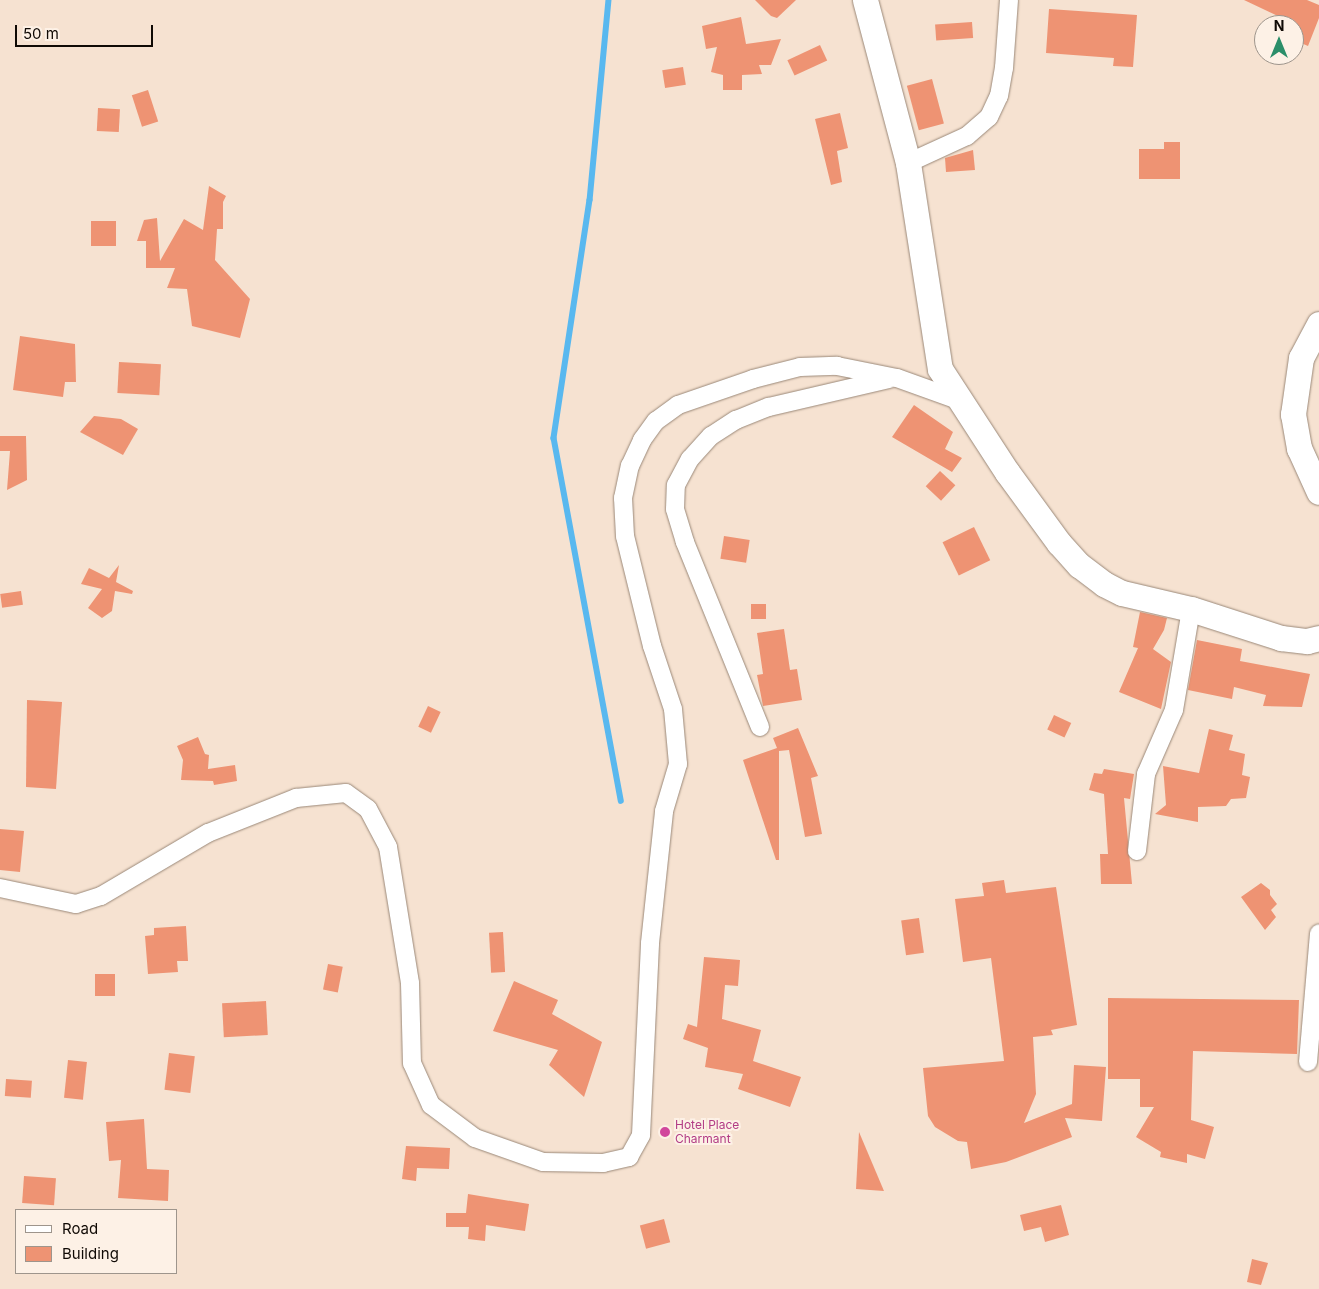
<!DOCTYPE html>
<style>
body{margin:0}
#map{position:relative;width:1319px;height:1289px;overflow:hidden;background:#f6e2d1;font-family:Inter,sans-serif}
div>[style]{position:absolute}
.stream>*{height:5.5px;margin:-2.75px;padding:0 2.75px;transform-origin:2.75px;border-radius:2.75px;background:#59b8ef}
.building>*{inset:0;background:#ee9373;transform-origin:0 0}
.roads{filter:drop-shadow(0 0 1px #9a8878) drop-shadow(0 0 1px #9a8878)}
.street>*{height:18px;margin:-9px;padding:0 9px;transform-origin:9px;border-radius:9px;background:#fff}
.secondary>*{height:25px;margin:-12.5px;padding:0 12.5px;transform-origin:12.5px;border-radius:12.5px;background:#fff}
.dots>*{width:14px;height:14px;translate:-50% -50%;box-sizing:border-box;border:2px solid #fdf1e6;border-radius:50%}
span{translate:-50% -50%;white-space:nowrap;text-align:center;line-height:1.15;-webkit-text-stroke:4px #fdf1e6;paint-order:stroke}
.hotel-label{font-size:12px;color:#b23c85}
.left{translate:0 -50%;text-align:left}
.legend{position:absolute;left:15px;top:1209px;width:162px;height:65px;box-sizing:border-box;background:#fdf1e6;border:1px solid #9e958c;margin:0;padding:6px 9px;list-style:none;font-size:15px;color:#100a05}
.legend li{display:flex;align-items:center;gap:10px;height:25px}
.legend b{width:25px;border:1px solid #9e958c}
.north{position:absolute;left:1254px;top:15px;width:50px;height:50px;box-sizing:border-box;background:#fdf1e6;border:1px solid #9e958c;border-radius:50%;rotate:0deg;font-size:14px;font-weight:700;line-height:20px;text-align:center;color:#100a05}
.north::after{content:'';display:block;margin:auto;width:18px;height:22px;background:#2b8e69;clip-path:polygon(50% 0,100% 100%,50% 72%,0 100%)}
.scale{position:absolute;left:15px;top:25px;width:138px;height:22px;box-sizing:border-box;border:2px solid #100a05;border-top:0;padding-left:6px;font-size:15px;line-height:18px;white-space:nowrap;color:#100a05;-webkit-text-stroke:4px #fdf1e6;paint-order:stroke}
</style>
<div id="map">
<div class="stream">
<i style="left:609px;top:0;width:201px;rotate:95.4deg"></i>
<i style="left:590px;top:200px;width:241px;rotate:98.6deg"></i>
<i style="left:554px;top:438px;width:369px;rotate:79.5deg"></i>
</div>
<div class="building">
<i style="clip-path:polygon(755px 0,796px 0,777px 18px,771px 16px)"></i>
<i style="clip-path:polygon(1244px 0,1307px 0,1319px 5px,1319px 18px,1308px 46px,1294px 40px,1294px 25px,1282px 25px,1284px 19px)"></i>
<i style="clip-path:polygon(1049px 9px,1137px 15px,1133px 67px,1113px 66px,1114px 58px,1046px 53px)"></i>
<i style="clip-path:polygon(741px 17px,746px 44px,781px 39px,771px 65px,759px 65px,762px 74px,742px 75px,742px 90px,723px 90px,723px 75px,711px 72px,717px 47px,706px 49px,702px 26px)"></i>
<i style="left:972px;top:22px;width:16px;height:37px;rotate:86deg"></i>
<i style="left:820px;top:45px;width:17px;height:36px;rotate:65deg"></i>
<i style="left:683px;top:67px;width:18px;height:21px;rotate:81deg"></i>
<i style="left:932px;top:79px;width:46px;height:26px;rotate:75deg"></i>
<i style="left:148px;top:90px;width:33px;height:17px;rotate:72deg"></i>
<i style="left:98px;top:108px;width:22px;height:23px;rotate:3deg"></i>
<i style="clip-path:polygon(840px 113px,848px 148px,837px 151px,842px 182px,831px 185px,815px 119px)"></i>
<i style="clip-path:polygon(1164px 142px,1180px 142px,1180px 179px,1139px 179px,1139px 149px,1164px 149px)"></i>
<i style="clip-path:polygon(973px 150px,975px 170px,946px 172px,945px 158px)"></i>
<i style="clip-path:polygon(209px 186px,226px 196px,223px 202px,223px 229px,217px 229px,215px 260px,250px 299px,240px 338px,192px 326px,187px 289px,167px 288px,175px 268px,146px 268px,146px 241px,137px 241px,144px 220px,157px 218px,160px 261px,184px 219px,203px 230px)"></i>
<i style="left:91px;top:221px;width:25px;height:25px"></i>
<i style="clip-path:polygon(20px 336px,75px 344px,76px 382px,65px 382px,63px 397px,13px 390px)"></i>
<i style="left:119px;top:362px;width:42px;height:31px;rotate:3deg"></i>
<i style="clip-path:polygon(914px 405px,953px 432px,945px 449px,962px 458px,952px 472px,892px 437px)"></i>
<i style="clip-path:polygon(94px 416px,121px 419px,138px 429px,123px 455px,80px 432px)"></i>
<i style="clip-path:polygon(0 436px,26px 436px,27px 480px,7px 490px,10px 451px,0 451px)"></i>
<i style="left:940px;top:471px;width:21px;height:21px;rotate:43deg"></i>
<i style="left:974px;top:527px;width:37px;height:35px;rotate:64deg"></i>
<i style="left:724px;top:536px;width:26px;height:23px;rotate:9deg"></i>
<i style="clip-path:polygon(119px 565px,116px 582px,133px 591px,132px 594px,115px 591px,112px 611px,102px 618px,88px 608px,102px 589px,81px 584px,89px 568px,109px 578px)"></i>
<i style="left:21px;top:591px;width:14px;height:21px;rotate:82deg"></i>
<i style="left:751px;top:604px;width:15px;height:15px"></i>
<i style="clip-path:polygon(1140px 612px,1167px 618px,1164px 630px,1153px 649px,1171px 662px,1161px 709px,1119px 692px,1138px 648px,1133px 647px)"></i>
<i style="clip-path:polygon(784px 629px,790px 670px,797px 669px,802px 700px,763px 706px,757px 675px,763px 674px,757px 633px)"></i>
<i style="clip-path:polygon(1197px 640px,1242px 649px,1240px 661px,1310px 674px,1302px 707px,1263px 706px,1266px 695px,1234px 687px,1232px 699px,1188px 690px)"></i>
<i style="clip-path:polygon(27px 700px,62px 702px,56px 789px,26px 787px)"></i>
<i style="left:428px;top:706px;width:14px;height:23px;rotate:25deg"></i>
<i style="left:1054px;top:715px;width:19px;height:16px;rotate:25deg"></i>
<i style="clip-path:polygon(798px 728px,818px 776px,811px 778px,822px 834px,805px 837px,789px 750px,779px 751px,779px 860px,776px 860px,743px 760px,777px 748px,773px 738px)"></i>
<i style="clip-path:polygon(1209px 729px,1233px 735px,1229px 750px,1245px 754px,1242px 775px,1250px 777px,1246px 798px,1231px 799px,1226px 806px,1198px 807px,1198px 822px,1155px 814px,1166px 805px,1163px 766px,1199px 773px)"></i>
<i style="clip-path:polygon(198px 737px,205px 754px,209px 755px,208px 769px,235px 765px,237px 781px,214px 785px,213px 781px,181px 780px,183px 760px,177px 746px)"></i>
<i style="clip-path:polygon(1104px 769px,1134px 774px,1130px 799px,1124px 798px,1132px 884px,1101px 884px,1100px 854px,1108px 854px,1104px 794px,1089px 790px,1094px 773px,1102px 774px)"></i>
<i style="clip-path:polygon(0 829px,24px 831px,20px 872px,0 870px)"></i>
<i style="clip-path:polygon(1004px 880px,1006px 893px,1056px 887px,1077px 1025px,1051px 1030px,1053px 1035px,1033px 1037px,1036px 1094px,1024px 1123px,1072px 1104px,1074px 1065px,1106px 1067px,1102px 1121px,1065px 1118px,1072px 1137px,1006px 1162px,971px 1169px,967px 1142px,958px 1141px,935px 1127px,928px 1116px,923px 1068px,1004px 1061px,991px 958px,963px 962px,955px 899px,984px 896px,982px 883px)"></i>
<i style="clip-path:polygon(1261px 883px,1270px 890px,1270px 895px,1277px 904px,1271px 910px,1276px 917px,1265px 930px,1241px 897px)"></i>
<i style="left:919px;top:918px;width:35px;height:18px;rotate:82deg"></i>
<i style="clip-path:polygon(186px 926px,188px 961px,177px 961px,178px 972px,148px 974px,145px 936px,154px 935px,154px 928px)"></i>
<i style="left:503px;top:932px;width:40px;height:14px;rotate:87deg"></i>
<i style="clip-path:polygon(704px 957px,740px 960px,738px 986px,725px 985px,722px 1019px,761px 1030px,753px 1061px,801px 1077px,790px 1107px,738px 1089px,743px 1074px,705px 1067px,708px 1048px,683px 1039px,688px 1024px,697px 1027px)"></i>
<i style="left:328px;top:964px;width:15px;height:26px;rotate:11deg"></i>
<i style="left:95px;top:974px;width:20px;height:22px"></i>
<i style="clip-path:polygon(514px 981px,558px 1000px,552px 1014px,602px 1042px,584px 1097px,549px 1065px,558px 1050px,493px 1031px)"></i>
<i style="clip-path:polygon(1108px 998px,1299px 1000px,1297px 1054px,1193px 1051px,1191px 1120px,1214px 1127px,1205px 1159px,1187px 1154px,1187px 1163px,1160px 1157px,1161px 1152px,1136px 1137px,1154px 1107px,1140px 1107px,1140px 1079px,1108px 1079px)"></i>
<i style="left:266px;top:1001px;width:34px;height:44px;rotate:87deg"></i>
<i style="left:169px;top:1053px;width:26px;height:37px;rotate:7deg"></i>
<i style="left:68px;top:1060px;width:19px;height:38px;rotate:6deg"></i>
<i style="left:6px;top:1079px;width:26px;height:17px;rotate:4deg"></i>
<i style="clip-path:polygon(144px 1119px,147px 1169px,169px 1170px,168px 1201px,118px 1198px,121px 1160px,109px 1161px,106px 1122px)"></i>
<i style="clip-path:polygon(859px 1132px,884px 1191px,856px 1189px)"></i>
<i style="clip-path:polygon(406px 1146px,450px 1148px,449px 1169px,417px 1168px,416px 1181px,402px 1179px)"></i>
<i style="left:24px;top:1176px;width:32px;height:27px;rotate:4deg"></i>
<i style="clip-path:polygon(468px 1194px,529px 1204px,525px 1231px,486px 1225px,485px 1241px,468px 1239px,469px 1227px,446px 1227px,446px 1213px,466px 1213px)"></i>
<i style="clip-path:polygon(1061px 1205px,1069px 1235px,1045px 1242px,1041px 1227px,1024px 1231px,1020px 1215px)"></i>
<i style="left:664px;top:1219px;width:24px;height:25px;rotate:75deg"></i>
<i style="clip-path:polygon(1252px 1259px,1268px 1263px,1261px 1285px,1247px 1282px)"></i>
</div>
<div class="roads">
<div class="street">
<i style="left:908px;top:163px;width:65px;rotate:-24.6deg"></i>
<i style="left:967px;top:136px;width:29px;rotate:-41deg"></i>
<i style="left:989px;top:117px;width:23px;rotate:-65deg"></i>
<i style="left:999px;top:96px;width:28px;rotate:-80deg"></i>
<i style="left:1004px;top:68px;width:68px;rotate:-85.8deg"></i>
<i style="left:760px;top:727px;width:200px;rotate:-112.1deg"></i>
<i style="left:685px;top:542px;width:34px;rotate:-107deg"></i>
<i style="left:675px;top:509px;width:24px;rotate:-88deg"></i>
<i style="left:676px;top:485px;width:30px;rotate:-62deg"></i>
<i style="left:690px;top:459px;width:31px;rotate:-48deg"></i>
<i style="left:711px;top:436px;width:30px;rotate:-33deg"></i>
<i style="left:736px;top:420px;width:35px;rotate:-22deg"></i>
<i style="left:769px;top:407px;width:123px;rotate:-13.1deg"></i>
<i style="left:1137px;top:851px;width:78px;rotate:-83.3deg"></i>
<i style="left:1146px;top:774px;width:70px;rotate:-66.4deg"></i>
<i style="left:1174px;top:710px;width:102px;rotate:-80.4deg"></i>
<i style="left:0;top:888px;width:78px;rotate:11.9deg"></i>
<i style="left:76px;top:904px;width:26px;rotate:-18deg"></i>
<i style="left:101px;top:896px;width:124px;rotate:-30.5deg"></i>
<i style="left:208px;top:833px;width:95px;rotate:-21.7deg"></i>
<i style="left:296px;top:798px;width:50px;rotate:-5.7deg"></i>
<i style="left:346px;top:793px;width:27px;rotate:36deg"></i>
<i style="left:368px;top:809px;width:43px;rotate:62.2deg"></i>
<i style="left:388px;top:847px;width:138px;rotate:80.8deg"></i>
<i style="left:410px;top:983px;width:80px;rotate:88.6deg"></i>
<i style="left:412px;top:1063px;width:46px;rotate:65.7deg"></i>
<i style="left:431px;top:1105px;width:55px;rotate:36.9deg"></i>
<i style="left:475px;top:1138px;width:72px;rotate:19.4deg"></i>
<i style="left:543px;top:1162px;width:60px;rotate:1deg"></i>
<i style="left:603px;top:1163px;width:27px;rotate:-13deg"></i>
<i style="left:629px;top:1157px;width:25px;rotate:-61deg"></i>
<i style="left:641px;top:1135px;width:192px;rotate:-87.3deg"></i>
<i style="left:650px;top:943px;width:133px;rotate:-83.9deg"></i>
<i style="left:664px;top:811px;width:49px;rotate:-73.4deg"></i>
<i style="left:678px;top:764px;width:55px;rotate:-95.2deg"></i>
<i style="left:673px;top:709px;width:66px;rotate:-108.4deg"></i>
<i style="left:652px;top:646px;width:113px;rotate:-103.8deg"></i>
<i style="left:625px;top:536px;width:38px;rotate:-93deg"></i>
<i style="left:623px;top:498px;width:33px;rotate:-78deg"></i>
<i style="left:630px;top:466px;width:29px;rotate:-65deg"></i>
<i style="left:642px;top:440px;width:24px;rotate:-54deg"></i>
<i style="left:656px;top:421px;width:27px;rotate:-36deg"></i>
<i style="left:678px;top:405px;width:79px;rotate:-19.1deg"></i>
<i style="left:753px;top:379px;width:49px;rotate:-14.3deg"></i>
<i style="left:800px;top:367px;width:37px;rotate:-2deg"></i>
<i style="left:837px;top:366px;width:61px;rotate:11.3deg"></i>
<i style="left:897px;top:378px;width:65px;rotate:19.8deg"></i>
<i style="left:1308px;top:1062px;width:129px;rotate:-85.1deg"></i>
</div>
<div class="secondary">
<i style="left:865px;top:0;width:169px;rotate:75.2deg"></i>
<i style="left:908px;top:163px;width:208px;rotate:81.2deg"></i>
<i style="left:940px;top:369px;width:123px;rotate:57deg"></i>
<i style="left:1007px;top:472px;width:88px;rotate:53.8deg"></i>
<i style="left:1059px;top:543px;width:30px;rotate:48deg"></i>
<i style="left:1079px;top:565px;width:31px;rotate:37deg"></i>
<i style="left:1104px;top:584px;width:20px;rotate:27deg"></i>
<i style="left:1122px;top:593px;width:71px;rotate:13.1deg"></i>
<i style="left:1191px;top:609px;width:95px;rotate:17.9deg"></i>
<i style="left:1281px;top:638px;width:26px;rotate:7deg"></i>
<i style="left:1307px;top:641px;width:12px;rotate:-14deg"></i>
<i style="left:1319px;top:324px;width:38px;rotate:118deg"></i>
<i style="left:1301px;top:358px;width:57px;rotate:98.1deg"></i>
<i style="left:1293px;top:414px;width:35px;rotate:80deg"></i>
<i style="left:1299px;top:448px;width:48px;rotate:65.6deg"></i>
</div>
</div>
<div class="dots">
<i style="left:665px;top:1132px;background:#d1479c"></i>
</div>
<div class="hotel-label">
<span class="left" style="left:675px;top:1132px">Hotel Place<br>Charmant</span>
</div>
<ul class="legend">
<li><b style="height:6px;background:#fff"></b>Road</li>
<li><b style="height:14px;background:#ee9373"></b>Building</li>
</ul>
<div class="north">N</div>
<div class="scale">50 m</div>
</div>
